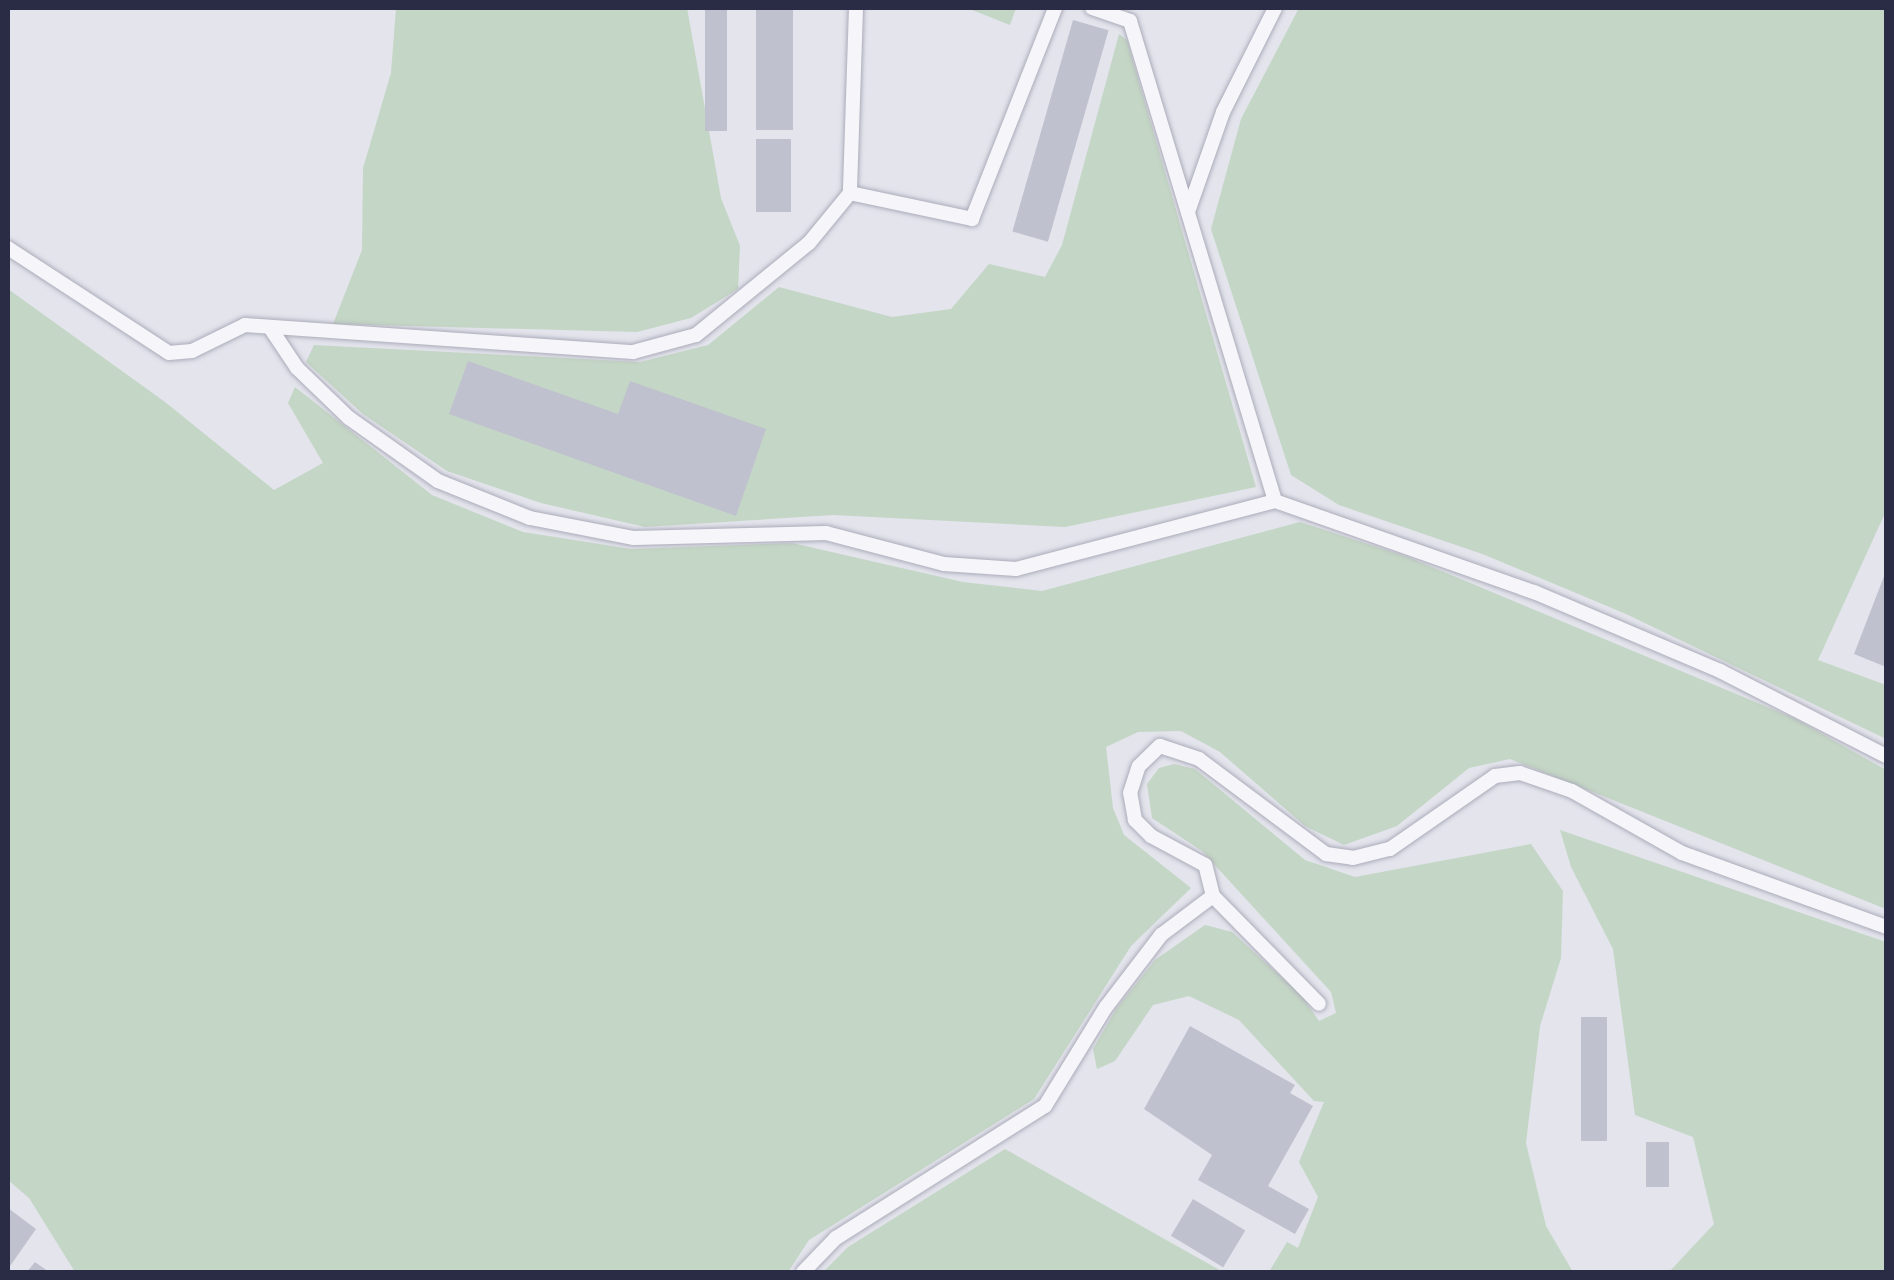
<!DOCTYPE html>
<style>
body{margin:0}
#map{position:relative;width:1894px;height:1280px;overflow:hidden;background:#e3e4ec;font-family:Rubik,sans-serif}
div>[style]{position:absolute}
.green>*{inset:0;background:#c4d6c5}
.building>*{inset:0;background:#c0c1cf;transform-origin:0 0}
.roads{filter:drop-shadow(0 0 2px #acacba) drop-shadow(0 0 2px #acacba)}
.service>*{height:14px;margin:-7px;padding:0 7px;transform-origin:7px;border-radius:7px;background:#f6f6fa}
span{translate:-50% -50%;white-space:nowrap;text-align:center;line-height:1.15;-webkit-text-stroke:9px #f3f4f9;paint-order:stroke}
.frame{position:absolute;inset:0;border:10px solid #2a2b45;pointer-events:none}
</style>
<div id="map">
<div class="green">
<i style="clip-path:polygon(396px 8px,687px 8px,721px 198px,740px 246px,738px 289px,691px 318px,637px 332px,333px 324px,362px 250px,363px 168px,391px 73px)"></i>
<i style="clip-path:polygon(967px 8px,1016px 8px,1010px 25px)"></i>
<i style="clip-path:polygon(1299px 8px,1886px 8px,1886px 511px,1818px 660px,1886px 685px,1886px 739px,1626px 614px,1485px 555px,1339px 505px,1291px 475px,1211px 229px,1241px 119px)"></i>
<i style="clip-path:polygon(1119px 34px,1127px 40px,1256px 487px,1065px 527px,833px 515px,645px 527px,541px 503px,447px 471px,363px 414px,306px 362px,314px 345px,640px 362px,708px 345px,779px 287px,892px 317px,951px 309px,989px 264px,1045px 277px,1062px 245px)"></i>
<i style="clip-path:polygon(8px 289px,165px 402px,274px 490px,323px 463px,288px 403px,295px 387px,432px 495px,523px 532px,631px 549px,792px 543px,963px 582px,1042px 591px,1300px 522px,1408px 557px,1796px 719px,1886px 770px,1886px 909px,1510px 759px,1469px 768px,1397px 826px,1344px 845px,1305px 826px,1220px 752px,1181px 731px,1138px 732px,1106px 747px,1113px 808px,1124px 835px,1191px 888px,1131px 946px,1034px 1099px,809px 1240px,788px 1272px,75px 1272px,29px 1198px,8px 1180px)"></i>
<i style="clip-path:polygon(1174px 764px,1195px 769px,1305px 860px,1355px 877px,1531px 844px,1563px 891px,1561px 958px,1540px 1026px,1526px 1143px,1546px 1226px,1573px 1272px,1269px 1272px,1287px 1242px,1298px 1248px,1318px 1197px,1299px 1162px,1324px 1102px,1314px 1101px,1239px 1020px,1189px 996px,1153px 1005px,1115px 1061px,1097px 1069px,1093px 1049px,1116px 1009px,1155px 960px,1205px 925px,1232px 932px,1301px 995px,1319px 1021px,1336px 1013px,1331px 992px,1202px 851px,1152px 818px,1147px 784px,1159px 768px)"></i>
<i style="clip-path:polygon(1560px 830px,1886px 942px,1886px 1272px,1669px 1272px,1714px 1224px,1693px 1137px,1635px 1115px,1613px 949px,1571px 867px)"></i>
<i style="clip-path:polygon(1005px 1149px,1223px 1272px,823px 1272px,848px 1247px)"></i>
</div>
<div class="building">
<i style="left:705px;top:8px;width:22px;height:123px"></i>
<i style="left:756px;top:8px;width:37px;height:122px"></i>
<i style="left:1073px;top:20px;width:37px;height:220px;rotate:16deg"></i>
<i style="left:756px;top:139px;width:35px;height:73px"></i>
<i style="clip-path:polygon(468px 361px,618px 414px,630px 381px,766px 429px,736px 516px,449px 414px)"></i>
<i style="clip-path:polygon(1886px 571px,1886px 667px,1854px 654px)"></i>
<i style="left:1581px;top:1017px;width:26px;height:124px"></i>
<i style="clip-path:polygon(1190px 1026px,1295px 1085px,1290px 1093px,1313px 1106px,1268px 1186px,1309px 1209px,1295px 1234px,1198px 1180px,1212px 1155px,1144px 1109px)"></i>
<i style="left:1669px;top:1142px;width:45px;height:23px;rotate:90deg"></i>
<i style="left:1193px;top:1199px;width:61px;height:43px;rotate:31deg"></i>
<i style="clip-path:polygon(8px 1208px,36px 1229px,8px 1269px)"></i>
<i style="clip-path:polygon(35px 1262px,49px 1272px,27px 1272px)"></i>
</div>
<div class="roads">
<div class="service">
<i style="left:856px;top:8px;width:185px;rotate:91.9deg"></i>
<i style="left:850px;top:193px;width:125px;rotate:12deg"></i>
<i style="left:972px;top:219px;width:227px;rotate:-68.5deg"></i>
<i style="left:1092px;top:8px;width:40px;rotate:18.9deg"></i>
<i style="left:1130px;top:21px;width:501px;rotate:73.19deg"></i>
<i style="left:1188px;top:212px;width:106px;rotate:-70.7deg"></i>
<i style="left:1223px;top:112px;width:116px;rotate:-63.4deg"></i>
<i style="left:8px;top:248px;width:192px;rotate:33.1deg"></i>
<i style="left:169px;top:353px;width:23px;rotate:-5deg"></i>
<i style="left:192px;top:351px;width:59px;rotate:-26.1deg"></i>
<i style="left:245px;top:325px;width:389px;rotate:4deg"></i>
<i style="left:633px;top:352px;width:65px;rotate:-15.1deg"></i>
<i style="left:696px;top:335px;width:146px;rotate:-39.2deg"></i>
<i style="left:809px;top:243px;width:65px;rotate:-50.6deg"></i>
<i style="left:271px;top:329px;width:47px;rotate:56.3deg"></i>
<i style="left:297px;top:368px;width:72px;rotate:43.9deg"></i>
<i style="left:349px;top:418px;width:109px;rotate:35.3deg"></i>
<i style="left:438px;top:481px;width:99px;rotate:21.9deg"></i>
<i style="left:530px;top:518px;width:106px;rotate:10.9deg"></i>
<i style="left:634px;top:538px;width:192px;rotate:-1.5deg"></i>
<i style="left:826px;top:533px;width:122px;rotate:14.7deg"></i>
<i style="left:944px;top:564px;width:72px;rotate:4deg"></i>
<i style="left:1016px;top:569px;width:268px;rotate:-14.7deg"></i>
<i style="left:1275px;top:501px;width:275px;rotate:19.4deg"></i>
<i style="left:1534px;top:592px;width:202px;rotate:23deg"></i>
<i style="left:1720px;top:671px;width:186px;rotate:27.1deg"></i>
<i style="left:1213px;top:896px;width:151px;rotate:45.5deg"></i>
<i style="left:803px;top:1272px;width:47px;rotate:-45.9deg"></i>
<i style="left:836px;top:1238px;width:247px;rotate:-32.3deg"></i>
<i style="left:1045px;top:1106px;width:116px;rotate:-58.4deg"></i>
<i style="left:1106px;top:1007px;width:91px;rotate:-52.6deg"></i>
<i style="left:1161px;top:935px;width:65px;rotate:-36.9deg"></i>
<i style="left:1213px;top:896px;width:32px;rotate:-104deg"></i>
<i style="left:1205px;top:865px;width:61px;rotate:-151.8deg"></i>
<i style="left:1151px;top:836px;width:23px;rotate:-135deg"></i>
<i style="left:1135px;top:820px;width:27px;rotate:-100deg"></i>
<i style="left:1130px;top:793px;width:28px;rotate:-72deg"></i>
<i style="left:1139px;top:766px;width:29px;rotate:-44deg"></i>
<i style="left:1160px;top:746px;width:41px;rotate:18.4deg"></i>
<i style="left:1199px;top:759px;width:159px;rotate:36.8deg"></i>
<i style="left:1326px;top:854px;width:27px;rotate:8deg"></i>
<i style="left:1353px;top:858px;width:38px;rotate:-14deg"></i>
<i style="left:1390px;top:849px;width:128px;rotate:-34.8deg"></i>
<i style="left:1495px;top:776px;width:25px;rotate:-7deg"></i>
<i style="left:1520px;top:773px;width:55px;rotate:19.1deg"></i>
<i style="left:1572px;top:791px;width:126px;rotate:29.4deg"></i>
<i style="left:1682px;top:853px;width:217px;rotate:19.9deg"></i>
</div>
</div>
<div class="frame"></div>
</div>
